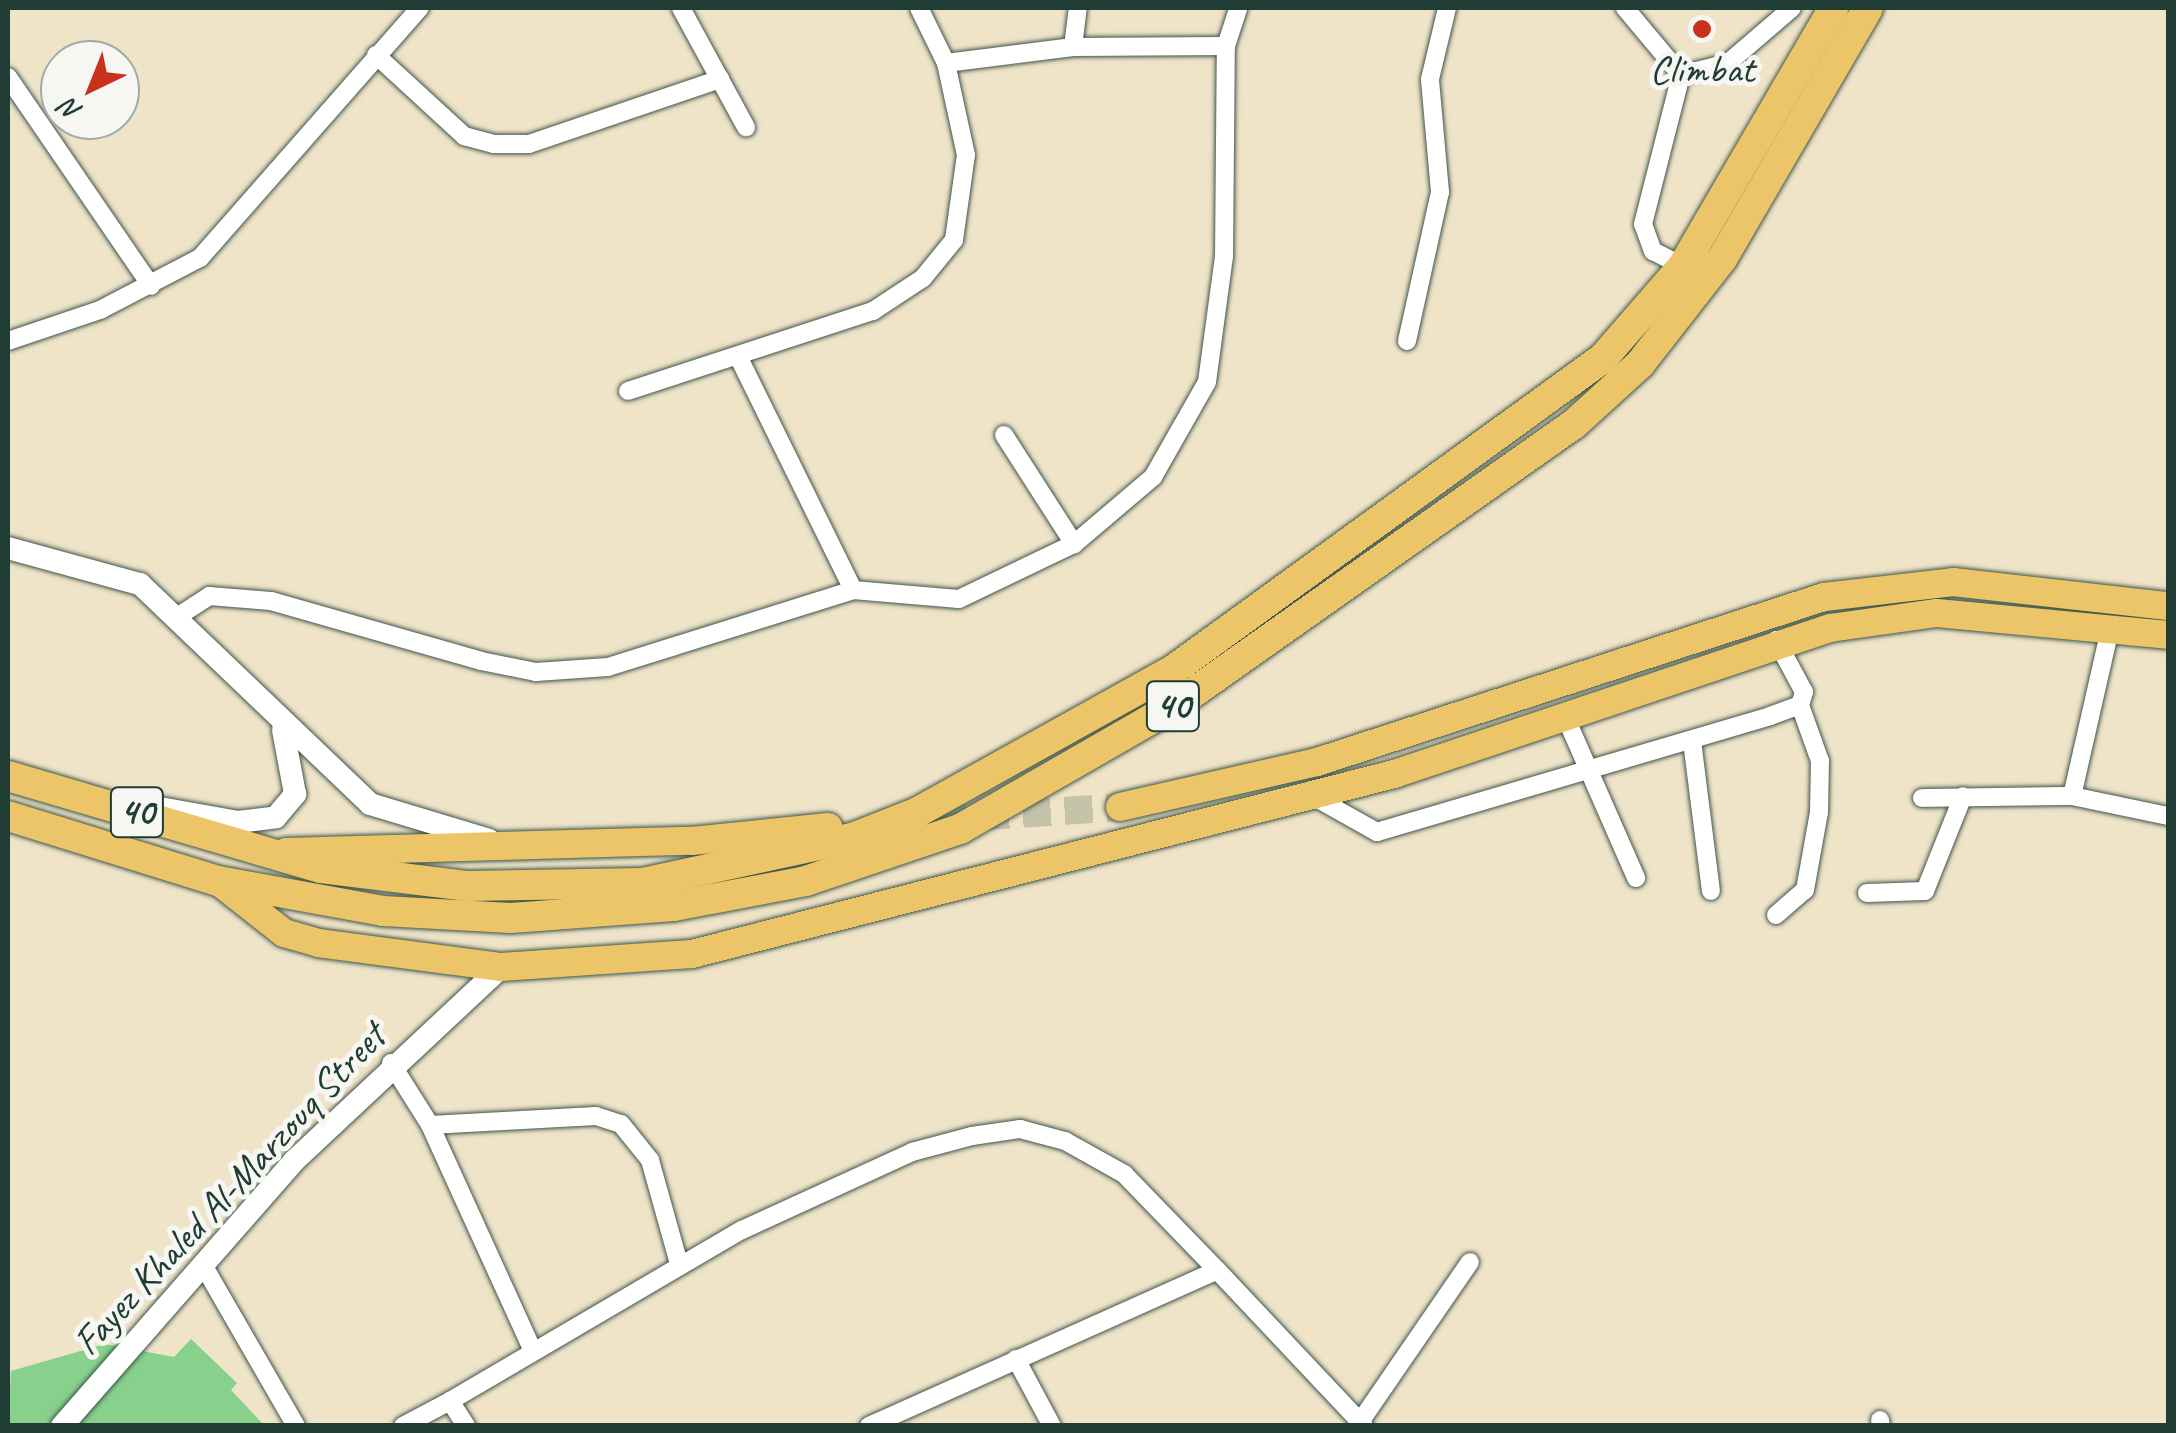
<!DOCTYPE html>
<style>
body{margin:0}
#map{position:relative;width:2176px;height:1433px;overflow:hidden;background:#efe3c8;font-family:Caveat,sans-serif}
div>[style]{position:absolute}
.green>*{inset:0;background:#87d18d}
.primary-tunnel>*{height:28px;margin-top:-14px;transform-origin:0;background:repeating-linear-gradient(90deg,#c5c2aa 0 28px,transparent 0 42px)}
.roads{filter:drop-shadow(0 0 2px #3e564a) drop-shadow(0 0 2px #3e564a)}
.minor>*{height:18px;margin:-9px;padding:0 9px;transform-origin:9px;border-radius:9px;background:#fff}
.tertiary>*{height:22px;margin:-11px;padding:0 11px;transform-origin:11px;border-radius:11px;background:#fff}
.primary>*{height:28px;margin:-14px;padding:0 14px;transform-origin:14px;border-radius:14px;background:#ecc569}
.trunk>*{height:30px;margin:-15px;padding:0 15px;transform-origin:15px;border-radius:15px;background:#ecc569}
.dots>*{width:28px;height:28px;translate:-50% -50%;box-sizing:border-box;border:5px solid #f6f6f2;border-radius:50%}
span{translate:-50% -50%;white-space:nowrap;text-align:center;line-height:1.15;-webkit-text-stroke:10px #f6f6f2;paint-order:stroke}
.shield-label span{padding:2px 8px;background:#f6f6f2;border:2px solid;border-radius:8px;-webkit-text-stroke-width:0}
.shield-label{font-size:38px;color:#1f3d34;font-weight:700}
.poi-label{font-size:40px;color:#1f3d34}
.street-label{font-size:40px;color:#1f3d34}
.frame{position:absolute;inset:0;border:10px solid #1f3d34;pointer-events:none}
.north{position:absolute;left:40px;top:40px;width:100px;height:100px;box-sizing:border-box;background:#f6f6f2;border:2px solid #a0aca6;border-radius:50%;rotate:223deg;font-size:28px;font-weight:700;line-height:40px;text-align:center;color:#1f3d34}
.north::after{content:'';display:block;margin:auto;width:35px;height:45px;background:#c8321e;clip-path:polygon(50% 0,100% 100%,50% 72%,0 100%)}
</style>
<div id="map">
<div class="green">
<i style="clip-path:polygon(191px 1339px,237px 1383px,231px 1390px,264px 1425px,8px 1426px,11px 1371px,105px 1344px,174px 1357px)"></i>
</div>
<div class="primary-tunnel">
<i style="left:897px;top:822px;width:224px;rotate:-3.8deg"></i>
</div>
<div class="roads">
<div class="minor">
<i style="left:681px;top:8px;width:136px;rotate:61.4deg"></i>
<i style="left:1625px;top:8px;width:87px;rotate:50.1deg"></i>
<i style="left:1681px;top:75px;width:154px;rotate:104.3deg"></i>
<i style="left:1643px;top:224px;width:29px;rotate:70deg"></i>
<i style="left:1653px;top:251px;width:34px;rotate:27deg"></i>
<i style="left:1073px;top:47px;width:39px;rotate:-83deg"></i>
<i style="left:376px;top:55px;width:120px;rotate:42.6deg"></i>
<i style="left:464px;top:136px;width:31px;rotate:15deg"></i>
<i style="left:494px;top:144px;width:35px"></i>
<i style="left:529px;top:144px;width:202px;rotate:-18.8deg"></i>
<i style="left:946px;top:63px;width:128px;rotate:-7.2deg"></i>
<i style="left:1073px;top:47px;width:153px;rotate:-0.4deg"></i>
<i style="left:1681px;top:75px;width:49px;rotate:-14.3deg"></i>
<i style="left:1728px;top:63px;width:84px;rotate:-40.7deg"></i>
<i style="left:8px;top:77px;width:253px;rotate:55.6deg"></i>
<i style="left:8px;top:341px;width:97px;rotate:-18.6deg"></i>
<i style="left:100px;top:310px;width:113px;rotate:-27.5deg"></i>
<i style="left:200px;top:258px;width:333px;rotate:-48.7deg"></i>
<i style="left:1407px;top:341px;width:153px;rotate:-77.5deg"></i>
<i style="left:1440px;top:192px;width:113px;rotate:-95.1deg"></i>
<i style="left:1430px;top:79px;width:73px;rotate:-76.5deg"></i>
<i style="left:739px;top:358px;width:258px;rotate:63.8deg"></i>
<i style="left:628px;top:391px;width:258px;rotate:-18.1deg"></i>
<i style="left:873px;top:311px;width:60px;rotate:-33.4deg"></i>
<i style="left:923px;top:278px;width:49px;rotate:-50.8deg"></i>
<i style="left:954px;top:240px;width:86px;rotate:-82deg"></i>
<i style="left:966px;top:155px;width:94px;rotate:-102.3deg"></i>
<i style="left:946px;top:63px;width:61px;rotate:-116.1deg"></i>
<i style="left:1004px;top:435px;width:130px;rotate:57.3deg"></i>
<i style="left:180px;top:615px;width:35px;rotate:-33deg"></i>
<i style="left:209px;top:596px;width:62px;rotate:4.6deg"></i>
<i style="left:271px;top:601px;width:218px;rotate:15.9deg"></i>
<i style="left:481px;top:661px;width:56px;rotate:11.3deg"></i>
<i style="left:536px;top:672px;width:72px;rotate:-4deg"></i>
<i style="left:608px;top:667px;width:257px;rotate:-17.4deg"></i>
<i style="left:853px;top:590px;width:106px;rotate:4.9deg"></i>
<i style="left:959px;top:599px;width:127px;rotate:-25.6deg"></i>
<i style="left:1074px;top:544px;width:104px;rotate:-40.3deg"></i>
<i style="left:1153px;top:477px;width:109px;rotate:-60.4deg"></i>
<i style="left:1207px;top:382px;width:126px;rotate:-82.3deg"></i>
<i style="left:1224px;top:257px;width:211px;rotate:-89.5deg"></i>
<i style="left:1226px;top:46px;width:40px;rotate:-72deg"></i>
<i style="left:2110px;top:629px;width:171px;rotate:102.8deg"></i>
<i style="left:2072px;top:796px;width:98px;rotate:11.8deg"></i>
<i style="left:1565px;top:716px;width:177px;rotate:66.3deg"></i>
<i style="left:1692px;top:741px;width:151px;rotate:82.8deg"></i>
<i style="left:1309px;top:794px;width:78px;rotate:29.2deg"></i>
<i style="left:1377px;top:832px;width:410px;rotate:-16.4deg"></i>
<i style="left:1770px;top:716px;width:32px;rotate:-20deg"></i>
<i style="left:1800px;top:705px;width:14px;rotate:-73deg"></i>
<i style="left:1804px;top:692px;width:59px;rotate:-118.3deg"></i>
<i style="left:1922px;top:798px;width:150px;rotate:-0.8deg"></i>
<i style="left:1867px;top:893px;width:58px;rotate:-2deg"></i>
<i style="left:1925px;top:891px;width:102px;rotate:-68.2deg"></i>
<i style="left:1776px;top:915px;width:38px;rotate:-41deg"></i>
<i style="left:1805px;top:890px;width:79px;rotate:-79.8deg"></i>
<i style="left:1819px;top:812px;width:51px;rotate:-88.9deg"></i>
<i style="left:1820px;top:761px;width:59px;rotate:-109.7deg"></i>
<i style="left:391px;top:1063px;width:73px;rotate:57.8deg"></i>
<i style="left:430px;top:1125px;width:166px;rotate:-3.1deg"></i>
<i style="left:596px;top:1116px;width:26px;rotate:18deg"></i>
<i style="left:621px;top:1124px;width:46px;rotate:51.1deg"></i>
<i style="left:650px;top:1160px;width:108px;rotate:74.4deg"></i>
<i style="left:430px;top:1125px;width:248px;rotate:65.5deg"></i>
<i style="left:206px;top:1270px;width:180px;rotate:60deg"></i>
<i style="left:1016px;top:1359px;width:76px;rotate:61.8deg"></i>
<i style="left:450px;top:1401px;width:338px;rotate:-30.4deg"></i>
<i style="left:742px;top:1230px;width:187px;rotate:-24.6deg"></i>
<i style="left:912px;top:1152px;width:62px;rotate:-14.9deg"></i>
<i style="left:972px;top:1136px;width:49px;rotate:-8.3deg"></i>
<i style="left:1020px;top:1129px;width:47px;rotate:14.9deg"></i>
<i style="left:1065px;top:1141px;width:68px;rotate:29.2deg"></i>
<i style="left:1124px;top:1174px;width:134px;rotate:45.9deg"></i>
<i style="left:1880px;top:1420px;width:6px;rotate:81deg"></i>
<i style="left:1360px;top:1422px;width:194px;rotate:-55.5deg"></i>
<i style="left:403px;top:1426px;width:53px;rotate:-28deg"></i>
<i style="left:450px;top:1401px;width:30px;rotate:57deg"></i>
<i style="left:869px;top:1426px;width:381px;rotate:-24.1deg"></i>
<i style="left:1217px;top:1270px;width:214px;rotate:46.7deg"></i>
</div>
<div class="tertiary">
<i style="left:8px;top:548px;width:137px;rotate:15.3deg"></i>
<i style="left:140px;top:584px;width:318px;rotate:43.7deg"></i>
<i style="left:370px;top:804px;width:124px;rotate:16.8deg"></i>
<i style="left:143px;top:805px;width:97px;rotate:10.1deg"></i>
<i style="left:238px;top:822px;width:38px;rotate:-7deg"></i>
<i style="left:276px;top:817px;width:30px;rotate:-50deg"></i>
<i style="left:295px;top:794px;width:65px;rotate:-100.6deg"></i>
<i style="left:62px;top:1426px;width:352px;rotate:-48.8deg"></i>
<i style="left:294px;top:1161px;width:284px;rotate:-43.1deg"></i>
</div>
<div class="primary">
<i style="left:1120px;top:807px;width:202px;rotate:-12.9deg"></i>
<i style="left:1317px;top:762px;width:533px;rotate:-18.03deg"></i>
<i style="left:1824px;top:597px;width:130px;rotate:-6.6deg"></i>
<i style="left:1953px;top:582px;width:216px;rotate:6.4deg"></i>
<i style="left:286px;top:852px;width:406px;rotate:-1.6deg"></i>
<i style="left:692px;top:841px;width:137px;rotate:-5.9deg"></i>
<i style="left:218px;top:881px;width:84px;rotate:38.2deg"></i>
<i style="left:284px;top:933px;width:35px;rotate:16deg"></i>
<i style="left:318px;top:943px;width:185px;rotate:7.5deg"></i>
<i style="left:501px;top:967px;width:191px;rotate:-3.9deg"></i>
<i style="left:692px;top:954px;width:725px;rotate:-14.38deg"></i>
<i style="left:1394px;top:774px;width:460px;rotate:-18.5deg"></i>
<i style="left:1830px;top:628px;width:108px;rotate:-8deg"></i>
<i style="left:1937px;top:613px;width:232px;rotate:5.4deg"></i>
</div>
<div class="trunk">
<i style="left:8px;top:776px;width:326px;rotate:16.4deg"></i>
<i style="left:321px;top:868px;width:148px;rotate:7deg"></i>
<i style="left:468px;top:886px;width:175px;rotate:-1deg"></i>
<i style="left:643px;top:883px;width:217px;rotate:-12.2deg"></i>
<i style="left:855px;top:837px;width:66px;rotate:-21.5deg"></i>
<i style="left:916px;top:813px;width:298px;rotate:-29.1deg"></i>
<i style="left:1176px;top:668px;width:528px;rotate:-35.98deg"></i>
<i style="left:1603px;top:358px;width:122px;rotate:-49deg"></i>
<i style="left:1683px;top:266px;width:299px;rotate:-59.7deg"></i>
<i style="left:8px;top:816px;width:220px;rotate:17.2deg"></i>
<i style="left:218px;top:881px;width:168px;rotate:10.3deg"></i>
<i style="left:383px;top:911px;width:128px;rotate:3.1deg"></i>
<i style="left:511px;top:918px;width:163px;rotate:-4.2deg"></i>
<i style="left:674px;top:906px;width:134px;rotate:-10.7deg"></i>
<i style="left:806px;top:881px;width:163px;rotate:-18.7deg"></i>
<i style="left:960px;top:829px;width:250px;rotate:-29.9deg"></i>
<i style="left:1177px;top:704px;width:484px;rotate:-35.2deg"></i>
<i style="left:1573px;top:425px;width:91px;rotate:-42.3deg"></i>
<i style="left:1640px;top:364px;width:133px;rotate:-52deg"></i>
<i style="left:1722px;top:259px;width:290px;rotate:-59.8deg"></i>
</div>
</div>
<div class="dots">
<i style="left:1702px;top:29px;background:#c8321e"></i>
</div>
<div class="shield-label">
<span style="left:1173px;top:706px">40</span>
<span style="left:137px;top:812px">40</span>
</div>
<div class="poi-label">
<span style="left:1702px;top:69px">Climbat</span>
</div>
<div class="street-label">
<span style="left:229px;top:1189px;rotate:-47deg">Fayez Khaled Al-Marzouq Street</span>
</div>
<div class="frame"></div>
<div class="north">N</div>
</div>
